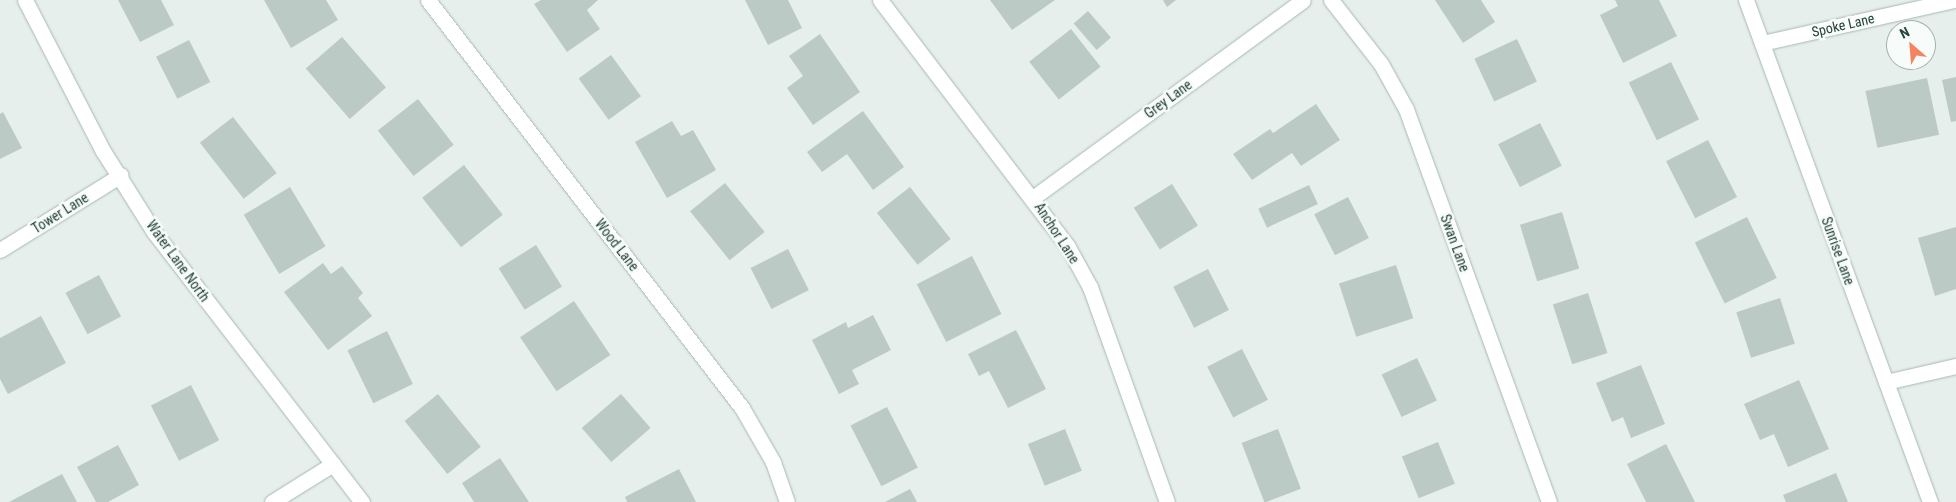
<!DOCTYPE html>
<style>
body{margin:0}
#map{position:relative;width:1956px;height:502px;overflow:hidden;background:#e6efeb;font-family:"Roboto Condensed",sans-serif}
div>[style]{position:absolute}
.building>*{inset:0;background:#bbcac4;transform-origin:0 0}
.roads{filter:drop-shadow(0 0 1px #a8b8b2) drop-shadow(0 0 1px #a8b8b2)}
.minor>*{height:15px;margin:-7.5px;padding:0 7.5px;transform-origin:7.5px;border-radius:7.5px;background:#fff}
span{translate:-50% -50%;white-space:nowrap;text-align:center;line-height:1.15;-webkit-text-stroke:5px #f7fbf9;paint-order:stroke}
.street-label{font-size:14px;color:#24423a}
.north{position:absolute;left:1886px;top:20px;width:50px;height:50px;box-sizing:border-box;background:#f7fbf9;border:1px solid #a3b1ad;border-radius:50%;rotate:333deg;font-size:14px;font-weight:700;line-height:20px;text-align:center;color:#24423a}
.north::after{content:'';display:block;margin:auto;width:18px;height:22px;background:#f4845f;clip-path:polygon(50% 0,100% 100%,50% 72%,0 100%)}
</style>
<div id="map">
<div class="building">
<i style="clip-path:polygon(118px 0,161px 0,174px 25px,140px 42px)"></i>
<i style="clip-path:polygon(264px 0,326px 0,338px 20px,291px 48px)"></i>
<i style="clip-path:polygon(541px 0,598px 0,587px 10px,600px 29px,567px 52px,534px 4px)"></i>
<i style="clip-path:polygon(745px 0,788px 0,802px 28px,768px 45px)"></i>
<i style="clip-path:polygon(990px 0,1055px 0,1012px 30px)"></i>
<i style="clip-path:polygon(1163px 0,1176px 0,1167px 7px)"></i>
<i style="clip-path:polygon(1435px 0,1481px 0,1495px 22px,1463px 43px)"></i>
<i style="clip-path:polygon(1615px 0,1659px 0,1677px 36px,1623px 63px,1600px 15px,1618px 6px)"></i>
<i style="left:1088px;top:11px;width:35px;height:19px;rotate:49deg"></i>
<i style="left:1071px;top:29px;width:48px;height:53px;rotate:52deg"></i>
<i style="clip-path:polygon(820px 34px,860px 92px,813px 125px,787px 88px,803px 76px,789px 56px)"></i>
<i style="left:342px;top:37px;width:67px;height:48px;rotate:49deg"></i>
<i style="left:1517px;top:39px;width:47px;height:47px;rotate:65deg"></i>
<i style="left:189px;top:40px;width:47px;height:37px;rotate:63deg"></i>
<i style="left:611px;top:55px;width:51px;height:40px;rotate:54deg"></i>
<i style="left:1671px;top:62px;width:64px;height:47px;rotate:64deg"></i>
<i style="clip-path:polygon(1956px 77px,1956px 121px,1951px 122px,1942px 80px)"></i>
<i style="left:1927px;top:78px;width:58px;height:63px;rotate:78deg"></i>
<i style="left:418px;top:99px;width:58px;height:51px;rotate:52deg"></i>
<i style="clip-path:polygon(1316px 104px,1340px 140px,1301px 166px,1292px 153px,1252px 180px,1233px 154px,1270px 129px,1273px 133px)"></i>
<i style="clip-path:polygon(863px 111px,904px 167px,873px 190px,847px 154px,822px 172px,807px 152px)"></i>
<i style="clip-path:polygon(3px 112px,22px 148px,0 159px,0 114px)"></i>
<i style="left:233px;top:117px;width:71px;height:42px;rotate:52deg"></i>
<i style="clip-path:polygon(672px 121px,681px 136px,693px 130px,716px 170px,667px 198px,635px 142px)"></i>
<i style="left:1540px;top:123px;width:48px;height:47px;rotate:63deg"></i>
<i style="left:1708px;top:140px;width:64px;height:47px;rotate:63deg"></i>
<i style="left:464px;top:165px;width:63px;height:53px;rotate:52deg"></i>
<i style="left:725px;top:183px;width:63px;height:45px;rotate:51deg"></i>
<i style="left:1172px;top:184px;width:49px;height:45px;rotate:58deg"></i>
<i style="left:1309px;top:185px;width:21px;height:56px;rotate:65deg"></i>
<i style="left:290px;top:187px;width:69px;height:54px;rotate:59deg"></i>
<i style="left:910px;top:187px;width:66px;height:42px;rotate:52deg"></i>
<i style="left:1348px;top:197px;width:46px;height:38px;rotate:63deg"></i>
<i style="left:1562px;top:212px;width:59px;height:44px;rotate:73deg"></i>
<i style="left:1747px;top:217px;width:68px;height:58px;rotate:64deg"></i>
<i style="clip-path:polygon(1956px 227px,1956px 289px,1935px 296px,1918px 238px)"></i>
<i style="left:536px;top:245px;width:49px;height:44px;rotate:58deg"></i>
<i style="left:788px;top:249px;width:46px;height:42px;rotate:63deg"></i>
<i style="left:972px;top:256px;width:65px;height:62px;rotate:63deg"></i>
<i style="clip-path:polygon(323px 263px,331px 274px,342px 266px,363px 293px,358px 298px,372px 316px,328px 350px,284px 292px)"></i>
<i style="left:1396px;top:265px;width:56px;height:60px;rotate:72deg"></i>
<i style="left:1208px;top:269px;width:46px;height:39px;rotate:63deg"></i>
<i style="left:99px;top:275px;width:47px;height:38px;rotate:62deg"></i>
<i style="left:1588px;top:293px;width:63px;height:37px;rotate:72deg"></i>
<i style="left:1780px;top:298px;width:48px;height:46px;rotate:72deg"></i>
<i style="left:574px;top:301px;width:65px;height:65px;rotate:56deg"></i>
<i style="clip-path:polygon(873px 315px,891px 350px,852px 370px,859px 384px,839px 394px,812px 340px,846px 322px,848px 328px)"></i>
<i style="clip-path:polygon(41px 316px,66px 363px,8px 394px,0 379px,0 338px)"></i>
<i style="clip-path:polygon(1016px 330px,1046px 389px,1008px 408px,989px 371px,979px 376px,968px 354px)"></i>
<i style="left:387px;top:331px;width:59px;height:44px;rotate:64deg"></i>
<i style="left:1242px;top:349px;width:57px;height:39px;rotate:63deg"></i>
<i style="left:1417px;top:358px;width:47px;height:39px;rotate:65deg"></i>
<i style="clip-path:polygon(1641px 365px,1665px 424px,1631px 438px,1623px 417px,1612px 422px,1596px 383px)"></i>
<i style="clip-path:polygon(1799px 380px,1829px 449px,1788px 467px,1774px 434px,1760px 440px,1744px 404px)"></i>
<i style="left:191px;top:385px;width:62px;height:45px;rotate:63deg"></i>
<i style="left:438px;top:394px;width:68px;height:43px;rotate:51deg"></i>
<i style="left:621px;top:394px;width:45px;height:52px;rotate:49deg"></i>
<i style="left:887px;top:407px;width:68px;height:41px;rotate:63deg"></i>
<i style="left:1065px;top:429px;width:45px;height:40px;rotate:68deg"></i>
<i style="left:1278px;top:429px;width:64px;height:39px;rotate:69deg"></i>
<i style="left:1438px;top:442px;width:45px;height:39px;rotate:68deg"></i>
<i style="clip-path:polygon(1666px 444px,1695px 502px,1646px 502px,1627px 464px)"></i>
<i style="clip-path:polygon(118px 445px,139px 485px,108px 502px,96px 502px,77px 467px)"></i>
<i style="clip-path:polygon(500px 458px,529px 502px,474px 502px,462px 483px)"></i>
<i style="clip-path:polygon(679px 469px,696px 502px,627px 502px,625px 497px)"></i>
<i style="clip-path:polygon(1836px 473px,1848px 502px,1786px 502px,1783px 495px)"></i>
<i style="clip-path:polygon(62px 474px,77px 502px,9px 502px)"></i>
<i style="clip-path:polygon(910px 489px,917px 502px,885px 502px)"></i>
</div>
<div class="roads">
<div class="minor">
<i style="left:25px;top:0;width:170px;rotate:62.7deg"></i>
<i style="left:103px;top:151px;width:96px;rotate:57.8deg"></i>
<i style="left:154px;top:232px;width:341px;rotate:52.4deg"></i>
<i style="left:428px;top:0;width:515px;rotate:52.42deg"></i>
<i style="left:742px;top:408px;width:62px;rotate:60.1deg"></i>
<i style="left:773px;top:462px;width:42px;rotate:70.7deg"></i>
<i style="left:880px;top:0;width:310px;rotate:52.7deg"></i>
<i style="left:1068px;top:247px;width:46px;rotate:61.2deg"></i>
<i style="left:1090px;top:287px;width:228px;rotate:70.3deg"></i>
<i style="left:1331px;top:0;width:81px;rotate:52deg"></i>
<i style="left:1381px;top:64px;width:51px;rotate:60.9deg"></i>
<i style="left:1406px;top:109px;width:418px;rotate:70deg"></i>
<i style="left:1746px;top:0;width:535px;rotate:69.87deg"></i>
<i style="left:1762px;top:43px;width:197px;rotate:-12.6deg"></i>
<i style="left:1034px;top:197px;width:333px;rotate:-36.2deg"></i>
<i style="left:0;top:250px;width:142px;rotate:-31.8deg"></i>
<i style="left:1886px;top:382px;width:72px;rotate:-12.9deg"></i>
<i style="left:272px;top:502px;width:72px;rotate:-31.9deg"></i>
</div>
</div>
<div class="street-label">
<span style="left:1843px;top:25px;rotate:-13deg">Spoke Lane</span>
<span style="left:1168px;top:99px;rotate:-36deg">Grey Lane</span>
<span style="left:60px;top:213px;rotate:-32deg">Tower Lane</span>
<span style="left:1057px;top:233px;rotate:57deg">Anchor Lane</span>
<span style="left:1455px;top:243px;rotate:70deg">Swan Lane</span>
<span style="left:617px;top:245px;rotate:52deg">Wood Lane</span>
<span style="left:1838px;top:251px;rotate:70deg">Sunrise Lane</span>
<span style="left:178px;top:261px;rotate:54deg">Water Lane North</span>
</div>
<div class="north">N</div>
</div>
